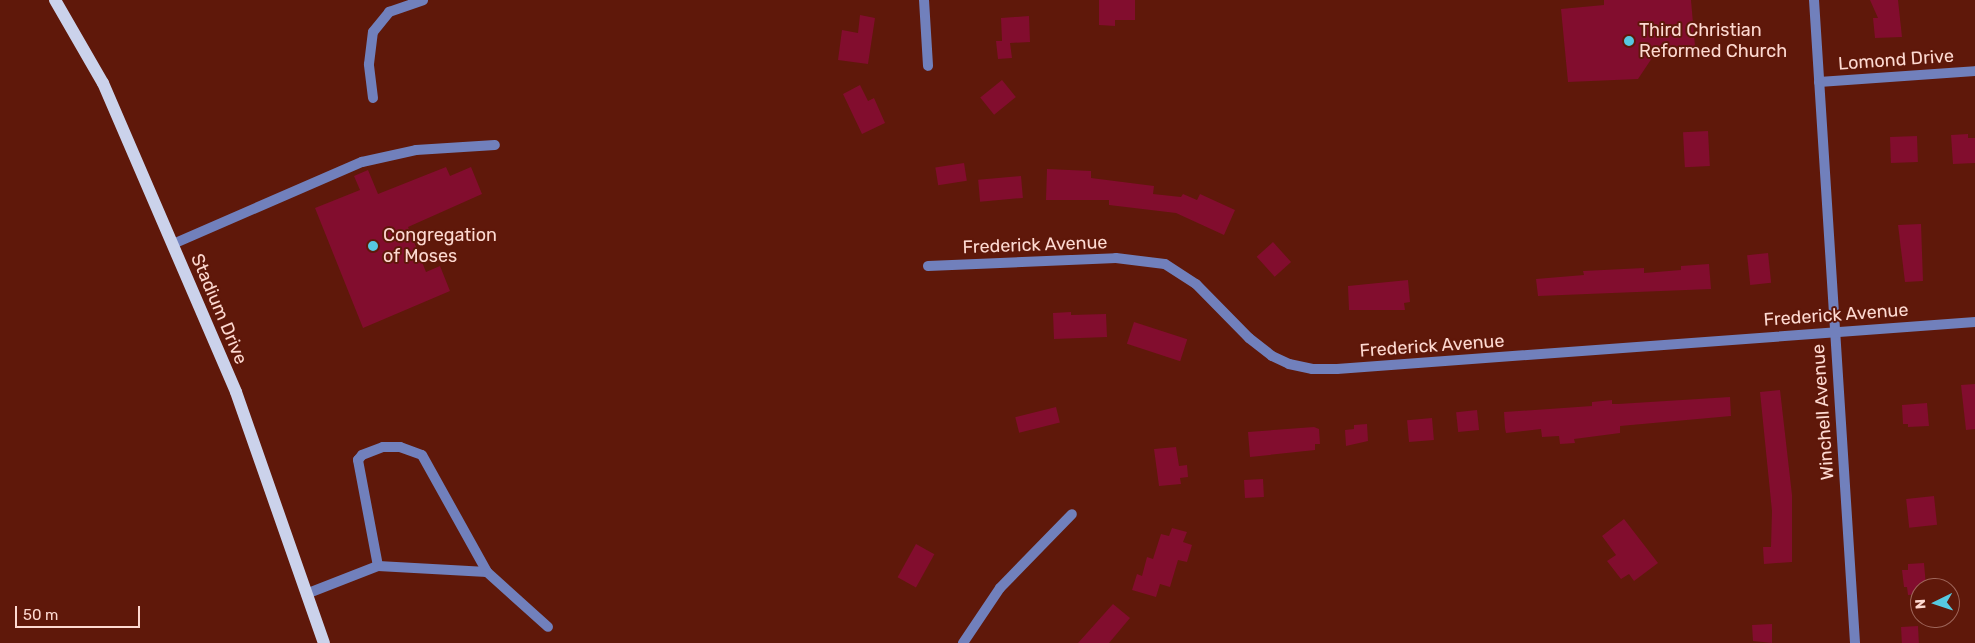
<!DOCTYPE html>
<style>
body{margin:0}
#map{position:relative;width:1975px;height:643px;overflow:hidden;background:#5f180a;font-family:Rubik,sans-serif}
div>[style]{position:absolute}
.building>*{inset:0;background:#820d2e;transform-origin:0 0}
.service>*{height:10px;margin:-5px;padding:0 5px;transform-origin:5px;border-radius:5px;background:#7180bc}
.minor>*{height:10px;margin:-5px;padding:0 5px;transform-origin:5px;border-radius:5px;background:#7180bc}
.primary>*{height:12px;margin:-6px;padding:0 6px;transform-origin:6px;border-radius:6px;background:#cbd2eb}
.dots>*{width:14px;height:14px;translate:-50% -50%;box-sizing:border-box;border:2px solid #5f180a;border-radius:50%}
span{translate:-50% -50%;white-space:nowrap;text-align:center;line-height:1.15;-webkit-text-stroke:4px #5f180a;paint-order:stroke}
.poi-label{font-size:18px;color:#fdd9d1}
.left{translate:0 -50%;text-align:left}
.street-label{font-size:18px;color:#fdd9d1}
.north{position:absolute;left:1910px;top:578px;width:50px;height:50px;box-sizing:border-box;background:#5f180a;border:1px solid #9e655a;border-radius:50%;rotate:266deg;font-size:14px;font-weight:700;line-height:20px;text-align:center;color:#fdd9d1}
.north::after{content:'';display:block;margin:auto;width:18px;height:22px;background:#56c9e1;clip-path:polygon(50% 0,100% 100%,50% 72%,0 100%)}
.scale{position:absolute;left:15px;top:606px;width:125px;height:22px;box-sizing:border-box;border:2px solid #fdd9d1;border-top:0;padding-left:6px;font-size:15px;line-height:18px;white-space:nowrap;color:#fdd9d1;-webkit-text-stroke:4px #5f180a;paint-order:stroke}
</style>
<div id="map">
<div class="building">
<i style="clip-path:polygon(1099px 0,1135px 0,1135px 20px,1115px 20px,1115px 26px,1099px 25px)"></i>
<i style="clip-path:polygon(1604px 0,1691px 0,1695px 46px,1669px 47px,1669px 52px,1656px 52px,1638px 79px,1568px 82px,1561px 9px,1604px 5px)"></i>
<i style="clip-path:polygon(1870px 0,1898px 0,1902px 37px,1875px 38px,1873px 18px,1878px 18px)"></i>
<i style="clip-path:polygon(860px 15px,875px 18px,868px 64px,838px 60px,842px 30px,858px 33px)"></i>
<i style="clip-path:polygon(1029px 16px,1030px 42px,1010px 43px,1012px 58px,998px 59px,996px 41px,1002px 41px,1001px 18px)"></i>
<i style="left:1002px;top:80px;width:22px;height:28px;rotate:51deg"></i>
<i style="clip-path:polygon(860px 85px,868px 101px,874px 98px,885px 123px,862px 134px,843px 94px)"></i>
<i style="left:1708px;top:131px;width:35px;height:25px;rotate:87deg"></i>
<i style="clip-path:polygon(1968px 134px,1968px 138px,1975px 138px,1975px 163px,1953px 164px,1951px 135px)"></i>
<i style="left:1917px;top:136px;width:26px;height:27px;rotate:88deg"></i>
<i style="left:964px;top:163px;width:18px;height:29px;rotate:81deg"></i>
<i style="clip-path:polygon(446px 167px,450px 176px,471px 167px,482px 194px,408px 227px,426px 272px,440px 266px,450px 291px,363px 328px,315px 208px,360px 190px,354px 176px,368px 170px,378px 194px)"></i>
<i style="clip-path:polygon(1047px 169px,1091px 171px,1091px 178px,1154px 186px,1153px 194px,1181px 197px,1183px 194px,1197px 200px,1200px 194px,1235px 210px,1224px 235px,1176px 213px,1109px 205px,1109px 200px,1046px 200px)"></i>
<i style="left:1021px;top:176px;width:22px;height:43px;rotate:85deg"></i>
<i style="clip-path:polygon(1921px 224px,1923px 281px,1905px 282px,1898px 225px)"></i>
<i style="left:1273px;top:242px;width:27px;height:22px;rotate:48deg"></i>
<i style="left:1768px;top:253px;width:30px;height:21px;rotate:84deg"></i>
<i style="clip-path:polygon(1709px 264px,1711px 289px,1538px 296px,1536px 279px,1584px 275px,1583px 271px,1644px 268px,1644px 273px,1681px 270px,1681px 266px)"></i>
<i style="clip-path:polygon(1408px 280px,1410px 302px,1404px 303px,1405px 310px,1349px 310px,1348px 286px)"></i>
<i style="clip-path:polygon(1071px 312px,1071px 315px,1106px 314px,1107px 337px,1054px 339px,1053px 313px)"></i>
<i style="left:1134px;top:322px;width:56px;height:23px;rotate:18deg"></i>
<i style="clip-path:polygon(1975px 384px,1975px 429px,1966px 430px,1961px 385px)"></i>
<i style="clip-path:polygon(1780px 390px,1792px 495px,1792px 562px,1764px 564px,1763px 547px,1771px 547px,1772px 511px,1760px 392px)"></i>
<i style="clip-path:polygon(1730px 397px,1731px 416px,1620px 426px,1620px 433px,1574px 439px,1575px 443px,1560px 444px,1559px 436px,1542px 437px,1541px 429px,1506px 433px,1505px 428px,1504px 412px,1592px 406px,1592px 402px,1612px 400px,1612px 404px,1618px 404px)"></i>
<i style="clip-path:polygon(1927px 403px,1929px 426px,1908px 427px,1908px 424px,1903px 424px,1902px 405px)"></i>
<i style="left:1056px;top:407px;width:16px;height:42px;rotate:76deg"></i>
<i style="left:1477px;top:410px;width:20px;height:21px;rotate:84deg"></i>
<i style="left:1432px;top:418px;width:22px;height:25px;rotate:85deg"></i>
<i style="clip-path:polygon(1367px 424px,1368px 441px,1346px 446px,1345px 430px,1354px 429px,1354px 425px)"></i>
<i style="clip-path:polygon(1314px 427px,1319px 429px,1320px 444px,1315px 444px,1315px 450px,1250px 457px,1248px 432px)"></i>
<i style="clip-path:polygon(1176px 447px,1179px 466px,1187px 465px,1188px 477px,1180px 478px,1181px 484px,1159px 486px,1154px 449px)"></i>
<i style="left:1263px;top:479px;width:18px;height:19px;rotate:87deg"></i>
<i style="left:1934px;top:496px;width:29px;height:28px;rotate:84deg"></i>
<i style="clip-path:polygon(1624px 519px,1658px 563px,1634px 581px,1629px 574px,1621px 579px,1607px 561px,1616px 555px,1602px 536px)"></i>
<i style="clip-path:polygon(1172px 528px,1187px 532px,1183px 542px,1192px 545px,1187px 562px,1178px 560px,1170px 587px,1160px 584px,1156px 597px,1132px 590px,1137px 574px,1142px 576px,1147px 557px,1153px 559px,1161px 534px,1169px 536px)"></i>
<i style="left:916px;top:544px;width:21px;height:38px;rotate:29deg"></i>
<i style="clip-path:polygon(1924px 563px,1926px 586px,1920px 586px,1920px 594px,1908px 595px,1907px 587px,1904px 587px,1902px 570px,1908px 570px,1908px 564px)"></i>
<i style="clip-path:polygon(1113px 604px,1130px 618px,1109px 643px,1078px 643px)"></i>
<i style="clip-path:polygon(1772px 624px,1772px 643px,1753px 641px,1752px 625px)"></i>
<i style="left:1918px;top:626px;width:17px;height:17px;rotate:87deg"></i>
</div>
<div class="service">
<i style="left:373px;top:98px;width:34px;rotate:-97deg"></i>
<i style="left:369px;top:64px;width:32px;rotate:-83deg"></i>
<i style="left:373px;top:32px;width:26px;rotate:-51deg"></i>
<i style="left:389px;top:12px;width:36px;rotate:-19deg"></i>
<i style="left:173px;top:244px;width:206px;rotate:-23.5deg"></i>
<i style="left:362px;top:162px;width:55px;rotate:-12.5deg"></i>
<i style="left:416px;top:150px;width:79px;rotate:-3.6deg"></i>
<i style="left:378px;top:566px;width:108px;rotate:-100.7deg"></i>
<i style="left:358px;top:460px;width:6px;rotate:-51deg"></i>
<i style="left:362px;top:455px;width:22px;rotate:-21deg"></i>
<i style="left:383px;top:447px;width:17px"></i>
<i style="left:400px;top:447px;width:23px;rotate:20deg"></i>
<i style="left:422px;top:455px;width:134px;rotate:60.9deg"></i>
<i style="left:306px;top:594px;width:77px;rotate:-21.3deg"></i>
<i style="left:378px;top:566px;width:109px;rotate:3.2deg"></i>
<i style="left:487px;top:572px;width:82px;rotate:42deg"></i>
</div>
<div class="minor">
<i style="left:924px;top:0;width:66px;rotate:86.5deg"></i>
<i style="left:1814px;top:0;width:644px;rotate:86.35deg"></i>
<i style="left:1819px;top:82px;width:156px;rotate:-4deg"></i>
<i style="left:928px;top:266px;width:188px;rotate:-2.4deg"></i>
<i style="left:1116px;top:258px;width:49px;rotate:7deg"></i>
<i style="left:1165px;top:264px;width:37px;rotate:33deg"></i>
<i style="left:1196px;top:284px;width:76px;rotate:45.5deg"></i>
<i style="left:1249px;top:338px;width:29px;rotate:38deg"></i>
<i style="left:1272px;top:356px;width:19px;rotate:25deg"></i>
<i style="left:1289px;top:364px;width:24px;rotate:12deg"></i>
<i style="left:1312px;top:369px;width:25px"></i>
<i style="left:1337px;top:369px;width:640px;rotate:-4.21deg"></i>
<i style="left:963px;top:643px;width:66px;rotate:-56.1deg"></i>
<i style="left:1000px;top:588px;width:103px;rotate:-45.8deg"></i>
</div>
<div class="primary">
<i style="left:55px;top:0;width:96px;rotate:60deg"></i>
<i style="left:103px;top:83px;width:336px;rotate:66.7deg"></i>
<i style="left:236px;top:392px;width:266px;rotate:70.7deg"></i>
</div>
<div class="dots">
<i style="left:1629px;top:41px;background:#56c9e1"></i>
<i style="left:373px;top:246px;background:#56c9e1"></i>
</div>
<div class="poi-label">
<span class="left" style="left:1639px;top:41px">Third Christian<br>Reformed Church</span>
<span class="left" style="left:383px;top:246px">Congregation<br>of Moses</span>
</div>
<div class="street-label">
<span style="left:1896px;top:60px;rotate:-4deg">Lomond Drive</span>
<span style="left:1035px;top:245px;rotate:-2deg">Frederick Avenue</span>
<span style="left:219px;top:309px;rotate:67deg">Stadium Drive</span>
<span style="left:1836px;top:315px;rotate:-4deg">Frederick Avenue</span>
<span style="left:1432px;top:346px;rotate:-4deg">Frederick Avenue</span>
<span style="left:1823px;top:412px;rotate:-94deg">Winchell Avenue</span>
</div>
<div class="north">N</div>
<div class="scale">50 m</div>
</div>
